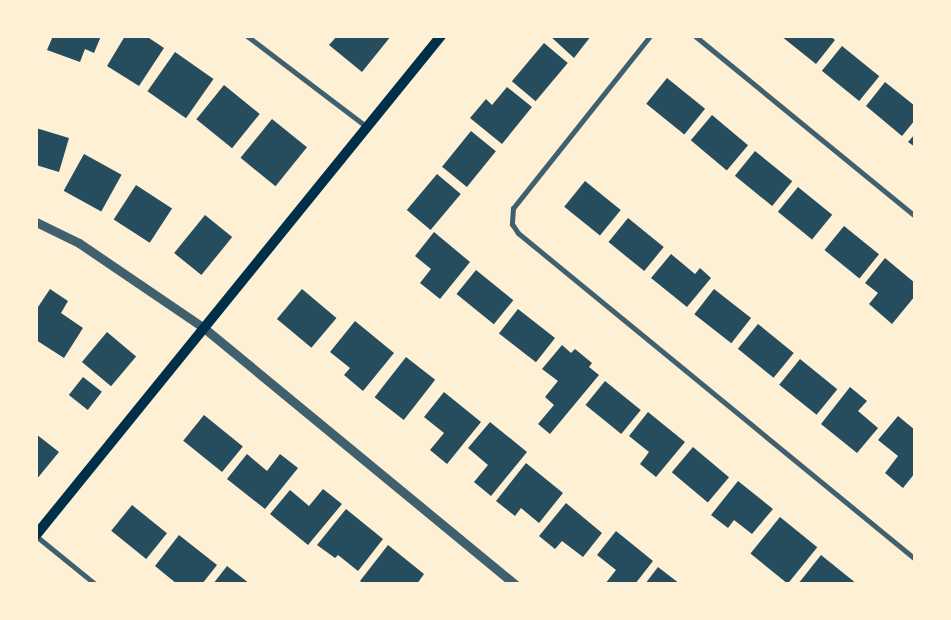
<!DOCTYPE html>
<style>
body{margin:0}
#map{position:relative;width:951px;height:620px;overflow:hidden;background:#fdf0d5;font-family:"Space Grotesk",sans-serif}
div>[style]{position:absolute}
.building>*{inset:0;background:#264d5e;transform-origin:0 0}
.minor>*{height:5px;margin:-2.5px;padding:0 2.5px;transform-origin:2.5px;border-radius:2.5px;background:#3f606c}
.tertiary>*{height:9px;margin:-4.5px;padding:0 4.5px;transform-origin:4.5px;border-radius:4.5px;background:#3f606c}
.secondary>*{height:10px;margin:-5px;padding:0 5px;transform-origin:5px;border-radius:5px;background:#003049}
span{translate:-50% -50%;white-space:nowrap;text-align:center;line-height:1.15;-webkit-text-stroke:4px #fdf0d5;paint-order:stroke}
.frame{position:absolute;inset:0;border:38px solid #fdf0d5;pointer-events:none}
</style>
<div id="map">
<div class="building">
<i style="clip-path:polygon(53px 36px,101px 36px,94px 53px,85px 49px,80px 62px,47px 50px)"></i>
<i style="clip-path:polygon(125px 36px,146px 36px,164px 48px,139px 86px,107px 66px)"></i>
<i style="clip-path:polygon(337px 36px,391px 36px,362px 72px,329px 45px)"></i>
<i style="clip-path:polygon(550px 36px,591px 36px,574px 58px)"></i>
<i style="clip-path:polygon(781px 36px,830px 36px,835px 40px,816px 64px)"></i>
<i style="left:544px;top:43px;width:31px;height:50px;rotate:40deg"></i>
<i style="left:842px;top:46px;width:48px;height:32px;rotate:39deg"></i>
<i style="left:175px;top:52px;width:47px;height:48px;rotate:35deg"></i>
<i style="left:667px;top:78px;width:49px;height:33px;rotate:39deg"></i>
<i style="clip-path:polygon(885px 82px,915px 106px,915px 120px,902px 136px,866px 106px)"></i>
<i style="left:224px;top:85px;width:46px;height:44px;rotate:39deg"></i>
<i style="clip-path:polygon(507px 87px,532px 107px,502px 144px,470px 118px,486px 99px,492px 105px)"></i>
<i style="left:712px;top:115px;width:47px;height:33px;rotate:40deg"></i>
<i style="left:272px;top:119px;width:45px;height:50px;rotate:39deg"></i>
<i style="clip-path:polygon(36px 128px,69px 138px,59px 172px,36px 165px)"></i>
<i style="left:471px;top:131px;width:32px;height:46px;rotate:39deg"></i>
<i style="clip-path:polygon(915px 134px,915px 147px,908px 142px)"></i>
<i style="left:755px;top:151px;width:48px;height:32px;rotate:39deg"></i>
<i style="left:84px;top:154px;width:43px;height:42px;rotate:29deg"></i>
<i style="left:437px;top:174px;width:31px;height:47px;rotate:40deg"></i>
<i style="left:585px;top:181px;width:46px;height:33px;rotate:39deg"></i>
<i style="left:136px;top:185px;width:43px;height:41px;rotate:33deg"></i>
<i style="left:798px;top:187px;width:44px;height:32px;rotate:39deg"></i>
<i style="left:205px;top:215px;width:35px;height:49px;rotate:39deg"></i>
<i style="left:628px;top:218px;width:46px;height:31px;rotate:39deg"></i>
<i style="left:844px;top:226px;width:45px;height:31px;rotate:39deg"></i>
<i style="clip-path:polygon(434px 232px,470px 262px,440px 299px,420px 283px,431px 269px,415px 256px)"></i>
<i style="clip-path:polygon(671px 254px,695px 274px,700px 268px,711px 278px,687px 307px,651px 278px)"></i>
<i style="clip-path:polygon(885px 258px,915px 283px,915px 296px,892px 324px,869px 304px,878px 293px,865px 283px)"></i>
<i style="left:476px;top:270px;width:48px;height:31px;rotate:39deg"></i>
<i style="clip-path:polygon(50px 289px,68px 301px,61px 313px,83px 328px,64px 358px,36px 340px,36px 310px)"></i>
<i style="left:302px;top:289px;width:45px;height:39px;rotate:40deg"></i>
<i style="left:714px;top:289px;width:47px;height:32px;rotate:38deg"></i>
<i style="left:518px;top:309px;width:47px;height:31px;rotate:38deg"></i>
<i style="clip-path:polygon(355px 321px,394px 353px,363px 391px,344px 375px,350px 368px,330px 352px)"></i>
<i style="left:758px;top:324px;width:46px;height:32px;rotate:39deg"></i>
<i style="left:107px;top:332px;width:38px;height:39px;rotate:40deg"></i>
<i style="clip-path:polygon(562px 345px,571px 353px,575px 349px,592px 363px,589px 367px,599px 375px,550px 434px,538px 424px,554px 405px,545px 397px,558px 381px,542px 369px)"></i>
<i style="left:406px;top:357px;width:37px;height:51px;rotate:38deg"></i>
<i style="left:800px;top:359px;width:48px;height:33px;rotate:39deg"></i>
<i style="left:83px;top:377px;width:24px;height:23px;rotate:38deg"></i>
<i style="left:605px;top:381px;width:46px;height:31px;rotate:39deg"></i>
<i style="clip-path:polygon(850px 387px,867px 401px,858px 411px,878px 428px,857px 453px,821px 424px)"></i>
<i style="clip-path:polygon(444px 392px,481px 422px,447px 464px,430px 450px,444px 433px,424px 417px)"></i>
<i style="clip-path:polygon(648px 412px,685px 442px,656px 477px,640px 464px,649px 452px,629px 436px)"></i>
<i style="left:204px;top:415px;width:50px;height:33px;rotate:39deg"></i>
<i style="clip-path:polygon(898px 416px,915px 430px,915px 473px,903px 488px,885px 473px,898px 456px,878px 440px)"></i>
<i style="clip-path:polygon(490px 422px,527px 452px,491px 496px,474px 482px,488px 465px,468px 448px)"></i>
<i style="clip-path:polygon(36px 434px,59px 452px,36px 480px)"></i>
<i style="left:693px;top:447px;width:47px;height:33px;rotate:40deg"></i>
<i style="clip-path:polygon(247px 454px,267px 471px,280px 454px,298px 468px,265px 509px,227px 479px)"></i>
<i style="clip-path:polygon(526px 463px,563px 493px,539px 523px,521px 508px,515px 516px,496px 501px)"></i>
<i style="clip-path:polygon(738px 481px,773px 509px,752px 534px,734px 520px,728px 528px,711px 515px)"></i>
<i style="clip-path:polygon(323px 489px,342px 504px,308px 545px,270px 514px,290px 490px,309px 506px)"></i>
<i style="clip-path:polygon(566px 503px,602px 533px,583px 557px,562px 541px,555px 549px,539px 536px)"></i>
<i style="left:132px;top:505px;width:45px;height:33px;rotate:39deg"></i>
<i style="clip-path:polygon(346px 509px,383px 539px,358px 571px,338px 555px,335px 558px,317px 545px)"></i>
<i style="left:780px;top:517px;width:48px;height:47px;rotate:39deg"></i>
<i style="clip-path:polygon(616px 531px,653px 561px,635px 584px,605px 584px,616px 570px,597px 555px)"></i>
<i style="clip-path:polygon(179px 535px,217px 565px,202px 584px,177px 584px,155px 566px)"></i>
<i style="clip-path:polygon(388px 545px,424px 574px,417px 584px,364px 584px,360px 581px)"></i>
<i style="clip-path:polygon(821px 555px,857px 584px,798px 584px)"></i>
<i style="clip-path:polygon(227px 566px,250px 584px,213px 584px)"></i>
<i style="clip-path:polygon(658px 567px,680px 584px,645px 584px)"></i>
</div>
<div class="minor">
<i style="left:247px;top:36px;width:151px;rotate:37.2deg"></i>
<i style="left:650px;top:36px;width:220px;rotate:128.5deg"></i>
<i style="left:513px;top:208px;width:16px;rotate:94deg"></i>
<i style="left:512px;top:224px;width:11px;rotate:56deg"></i>
<i style="left:518px;top:233px;width:514px;rotate:39.39deg"></i>
<i style="left:695px;top:36px;width:284px;rotate:39.3deg"></i>
<i style="left:36px;top:536px;width:76px;rotate:39.1deg"></i>
</div>
<div class="tertiary">
<i style="left:36px;top:222px;width:48px;rotate:26deg"></i>
<i style="left:79px;top:243px;width:151px;rotate:34.2deg"></i>
<i style="left:204px;top:328px;width:403px;rotate:39.5deg"></i>
</div>
<div class="secondary">
<i style="left:36px;top:535px;width:643px;rotate:-50.94deg"></i>
</div>
<div class="frame"></div>
</div>
